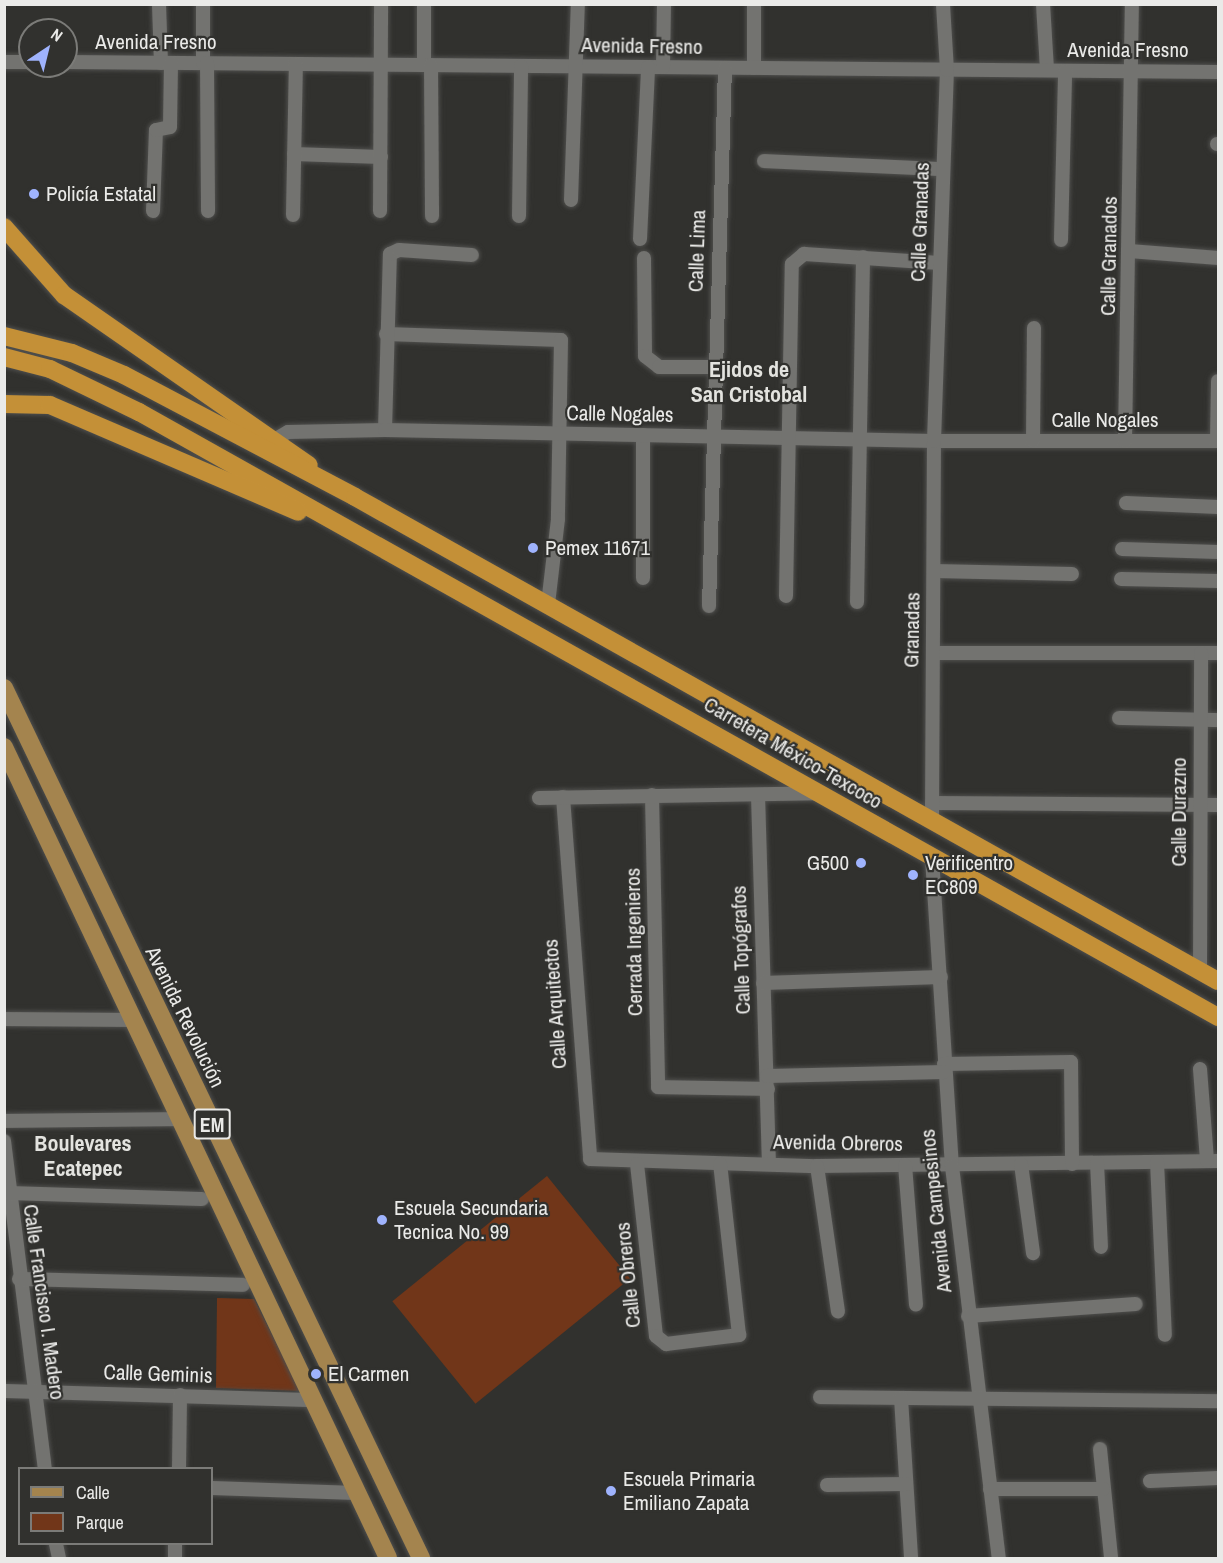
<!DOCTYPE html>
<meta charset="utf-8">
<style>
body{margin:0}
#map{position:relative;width:1223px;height:1563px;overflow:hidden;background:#31312e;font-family:"Archivo Narrow",sans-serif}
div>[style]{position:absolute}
.green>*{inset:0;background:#713619;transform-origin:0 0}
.roads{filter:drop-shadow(0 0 2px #4f4f4d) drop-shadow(0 0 2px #4f4f4d)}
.minor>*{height:14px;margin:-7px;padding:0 7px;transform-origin:7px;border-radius:7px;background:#737370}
.major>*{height:18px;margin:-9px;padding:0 9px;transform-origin:9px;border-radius:9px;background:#a4844e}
.highway>*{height:18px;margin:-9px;padding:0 9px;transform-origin:9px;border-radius:9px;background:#c49037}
.dots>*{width:16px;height:16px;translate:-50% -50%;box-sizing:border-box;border:3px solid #31312e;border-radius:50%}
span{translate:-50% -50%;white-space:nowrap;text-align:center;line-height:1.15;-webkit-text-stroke:4.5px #31312e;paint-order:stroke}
.shield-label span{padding:2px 4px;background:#31312e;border:2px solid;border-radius:4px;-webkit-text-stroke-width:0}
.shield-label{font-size:20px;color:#eaeae8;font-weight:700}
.street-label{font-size:21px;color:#eaeae8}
.poi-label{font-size:21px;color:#eaeae8}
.left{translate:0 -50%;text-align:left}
.right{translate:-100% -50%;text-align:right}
.neighbourhood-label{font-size:22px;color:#e3e3df;font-weight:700}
.frame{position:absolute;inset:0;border:6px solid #eaeae8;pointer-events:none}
.legend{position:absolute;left:18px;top:1467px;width:195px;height:78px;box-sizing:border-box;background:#31312e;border:2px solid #7b7b78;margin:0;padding:8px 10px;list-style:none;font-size:18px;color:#eaeae8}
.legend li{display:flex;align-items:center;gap:12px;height:30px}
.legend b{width:30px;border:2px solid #7b7b78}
.north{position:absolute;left:18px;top:18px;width:60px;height:60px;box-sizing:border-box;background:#31312e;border:2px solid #7b7b78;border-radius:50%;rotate:35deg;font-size:16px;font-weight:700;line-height:24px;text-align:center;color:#eaeae8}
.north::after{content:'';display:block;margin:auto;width:21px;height:27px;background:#9fb3fd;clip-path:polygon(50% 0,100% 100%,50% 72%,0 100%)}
</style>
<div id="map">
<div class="green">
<i style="left:547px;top:1176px;width:132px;height:199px;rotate:51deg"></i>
<i style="clip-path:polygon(217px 1298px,254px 1299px,300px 1391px,216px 1388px)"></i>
</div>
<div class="roads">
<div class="minor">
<i style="left:159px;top:4px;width:59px;rotate:88.1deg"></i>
<i style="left:424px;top:4px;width:61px;rotate:90deg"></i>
<i style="left:754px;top:4px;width:64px;rotate:90deg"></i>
<i style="left:1043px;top:4px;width:66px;rotate:86.5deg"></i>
<i style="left:4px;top:62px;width:26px"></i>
<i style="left:66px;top:62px;width:1152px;rotate:0.5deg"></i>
<i style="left:203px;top:63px;width:59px;rotate:-90deg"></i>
<i style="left:207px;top:63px;width:148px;rotate:89.6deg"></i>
<i style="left:431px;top:65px;width:151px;rotate:89.6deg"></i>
<i style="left:663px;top:67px;width:63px;rotate:-89.1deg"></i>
<i style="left:1217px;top:144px;width:1px"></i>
<i style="left:294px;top:154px;width:87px;rotate:2deg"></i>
<i style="left:764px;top:161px;width:179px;rotate:2.6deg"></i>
<i style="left:571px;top:200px;width:196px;rotate:-88deg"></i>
<i style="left:153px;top:211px;width:81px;rotate:-87.9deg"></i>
<i style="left:156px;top:130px;width:14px;rotate:-12deg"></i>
<i style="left:170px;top:127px;width:64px;rotate:-89.1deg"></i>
<i style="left:380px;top:211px;width:207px;rotate:-89.7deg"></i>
<i style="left:293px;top:215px;width:151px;rotate:-88.9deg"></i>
<i style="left:519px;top:216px;width:150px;rotate:-89.2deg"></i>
<i style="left:640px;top:239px;width:172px;rotate:-87.3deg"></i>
<i style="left:1061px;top:240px;width:169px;rotate:-88.6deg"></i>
<i style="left:1130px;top:251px;width:88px;rotate:4.5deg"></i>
<i style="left:644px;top:258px;width:98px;rotate:89.4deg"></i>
<i style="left:645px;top:356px;width:18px;rotate:38deg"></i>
<i style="left:659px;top:367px;width:55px"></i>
<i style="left:386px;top:334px;width:175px;rotate:2deg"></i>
<i style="left:561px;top:340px;width:179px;rotate:91deg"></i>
<i style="left:558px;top:519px;width:86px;rotate:96.7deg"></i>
<i style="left:385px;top:430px;width:176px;rotate:-88.4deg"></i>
<i style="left:390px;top:254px;width:10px;rotate:-24deg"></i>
<i style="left:399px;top:250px;width:73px;rotate:3.9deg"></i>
<i style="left:643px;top:435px;width:143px;rotate:90deg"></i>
<i style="left:274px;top:440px;width:16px;rotate:-30deg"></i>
<i style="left:288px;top:432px;width:97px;rotate:-1.2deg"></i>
<i style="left:385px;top:430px;width:549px;rotate:1.15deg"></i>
<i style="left:934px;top:441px;width:284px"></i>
<i style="left:1033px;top:441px;width:113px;rotate:-89.5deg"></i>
<i style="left:1125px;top:441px;width:437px;rotate:-89.1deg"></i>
<i style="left:1217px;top:441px;width:60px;rotate:-89deg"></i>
<i style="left:1126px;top:503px;width:92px;rotate:2.5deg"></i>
<i style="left:1122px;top:549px;width:96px;rotate:1.8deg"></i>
<i style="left:934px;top:571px;width:138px;rotate:1.2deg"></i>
<i style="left:1121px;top:579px;width:97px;rotate:1.2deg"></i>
<i style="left:786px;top:596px;width:332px;rotate:-89deg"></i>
<i style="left:792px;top:264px;width:16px;rotate:-40deg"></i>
<i style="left:804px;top:254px;width:136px;rotate:3.8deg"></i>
<i style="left:857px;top:602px;width:345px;rotate:-89deg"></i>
<i style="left:709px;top:606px;width:538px;rotate:-88.3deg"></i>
<i style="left:933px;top:653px;width:285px"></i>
<i style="left:1119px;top:718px;width:99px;rotate:1.2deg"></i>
<i style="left:652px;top:795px;width:292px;rotate:88.8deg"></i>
<i style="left:658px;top:1087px;width:110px;rotate:1deg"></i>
<i style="left:758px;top:795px;width:369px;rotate:88.3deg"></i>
<i style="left:563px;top:797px;width:363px;rotate:85.7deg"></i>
<i style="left:590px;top:1159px;width:227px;rotate:1.8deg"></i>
<i style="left:817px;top:1166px;width:401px;rotate:-0.7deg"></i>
<i style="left:539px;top:798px;width:279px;rotate:-1deg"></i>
<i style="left:932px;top:803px;width:286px;rotate:0.4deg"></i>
<i style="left:932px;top:819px;width:378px;rotate:-89.7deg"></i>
<i style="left:934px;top:441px;width:371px;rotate:-88deg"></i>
<i style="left:947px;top:70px;width:66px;rotate:-93.5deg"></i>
<i style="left:932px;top:858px;width:309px;rotate:86.3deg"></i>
<i style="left:952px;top:1166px;width:395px;rotate:83.2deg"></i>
<i style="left:1200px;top:971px;width:318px;rotate:-89.8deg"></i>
<i style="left:763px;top:983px;width:178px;rotate:-1.9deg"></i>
<i style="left:4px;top:1019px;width:129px;rotate:0.4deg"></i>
<i style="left:944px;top:1064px;width:127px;rotate:-0.9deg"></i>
<i style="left:1071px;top:1062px;width:102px;rotate:89.4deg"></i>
<i style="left:1200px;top:1069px;width:92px;rotate:85.6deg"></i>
<i style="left:767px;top:1076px;width:177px;rotate:-1.3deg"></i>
<i style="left:4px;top:1121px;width:177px;rotate:-0.6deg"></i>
<i style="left:4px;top:1141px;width:330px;rotate:82.9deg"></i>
<i style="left:1157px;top:1162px;width:173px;rotate:87.4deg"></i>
<i style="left:1097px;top:1163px;width:84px;rotate:87.3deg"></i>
<i style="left:637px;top:1164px;width:173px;rotate:83.7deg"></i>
<i style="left:656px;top:1336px;width:13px;rotate:39deg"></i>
<i style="left:666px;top:1344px;width:74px;rotate:-7deg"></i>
<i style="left:739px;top:1335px;width:172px;rotate:-96.3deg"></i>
<i style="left:1021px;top:1164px;width:90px;rotate:82.3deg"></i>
<i style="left:905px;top:1165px;width:140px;rotate:85.5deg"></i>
<i style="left:817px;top:1166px;width:147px;rotate:81.8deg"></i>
<i style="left:8px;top:1193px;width:194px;rotate:1.8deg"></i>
<i style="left:19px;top:1279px;width:224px;rotate:1.5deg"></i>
<i style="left:968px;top:1316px;width:168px;rotate:-4.1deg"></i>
<i style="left:4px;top:1391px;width:306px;rotate:1.7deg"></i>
<i style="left:820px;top:1397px;width:398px;rotate:0.6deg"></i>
<i style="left:901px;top:1398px;width:160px;rotate:86.4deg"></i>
<i style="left:1100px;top:1449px;width:110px;rotate:84.2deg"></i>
<i style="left:179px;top:1468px;width:73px;rotate:-89.2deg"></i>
<i style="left:1150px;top:1481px;width:68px;rotate:-2.5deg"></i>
<i style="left:827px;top:1485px;width:79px;rotate:-0.7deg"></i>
<i style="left:212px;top:1488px;width:144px;rotate:2deg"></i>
<i style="left:990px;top:1489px;width:113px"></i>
<i style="left:56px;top:1544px;width:14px;rotate:78deg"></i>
<i style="left:175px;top:1558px;width:14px;rotate:-90deg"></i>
</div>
<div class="major">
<i style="left:4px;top:688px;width:965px;rotate:64.39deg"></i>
<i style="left:4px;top:747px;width:897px;rotate:64.66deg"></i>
</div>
<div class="highway">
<i style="left:4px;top:227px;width:91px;rotate:48.6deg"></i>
<i style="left:64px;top:295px;width:298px;rotate:34.8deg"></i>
<i style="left:4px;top:336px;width:70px;rotate:14deg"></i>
<i style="left:72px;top:353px;width:56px;rotate:22.9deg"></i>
<i style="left:124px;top:375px;width:261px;rotate:27.8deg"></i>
<i style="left:355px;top:497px;width:989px;rotate:29.29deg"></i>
<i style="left:4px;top:357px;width:48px;rotate:14.6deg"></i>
<i style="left:50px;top:369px;width:99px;rotate:25.8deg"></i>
<i style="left:139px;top:412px;width:1237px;rotate:29.28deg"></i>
<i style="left:4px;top:404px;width:46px;rotate:1.2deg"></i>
<i style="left:50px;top:405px;width:270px;rotate:23.3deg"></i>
</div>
</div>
<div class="dots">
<i style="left:34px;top:194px;background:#9fb3fd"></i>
<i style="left:533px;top:548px;background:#9fb3fd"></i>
<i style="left:861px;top:863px;background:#9fb3fd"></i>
<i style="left:913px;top:875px;background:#9fb3fd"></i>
<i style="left:382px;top:1220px;background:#9fb3fd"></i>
<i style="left:316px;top:1374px;background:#9fb3fd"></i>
<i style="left:611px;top:1491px;background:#9fb3fd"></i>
</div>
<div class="shield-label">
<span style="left:212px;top:1124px">EM</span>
</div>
<div class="street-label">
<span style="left:156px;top:42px">Avenida Fresno</span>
<span style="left:642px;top:46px;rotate:1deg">Avenida Fresno</span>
<span style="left:1128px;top:50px">Avenida Fresno</span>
<span style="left:920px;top:222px;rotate:-88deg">Calle Granadas</span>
<span style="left:697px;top:251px;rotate:-88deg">Calle Lima</span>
<span style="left:1109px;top:256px;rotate:-89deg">Calle Granados</span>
<span style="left:620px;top:414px;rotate:1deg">Calle Nogales</span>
<span style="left:1105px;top:420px">Calle Nogales</span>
<span style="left:912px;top:630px;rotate:-89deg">Granadas</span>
<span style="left:793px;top:753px;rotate:30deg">Carretera México-Texcoco</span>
<span style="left:1179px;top:812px;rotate:-90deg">Calle Durazno</span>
<span style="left:634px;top:942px;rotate:-91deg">Cerrada Ingenieros</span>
<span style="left:741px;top:950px;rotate:-92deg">Calle Topógrafos</span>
<span style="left:555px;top:1004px;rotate:-94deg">Calle Arquitectos</span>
<span style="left:185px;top:1017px;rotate:64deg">Avenida Revolución</span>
<span style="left:838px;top:1143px;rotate:1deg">Avenida Obreros</span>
<span style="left:936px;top:1211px;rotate:-96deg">Avenida Campesinos</span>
<span style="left:628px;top:1275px;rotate:-96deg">Calle Obreros</span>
<span style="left:44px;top:1302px;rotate:82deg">Calle Francisco I. Madero</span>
<span style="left:158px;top:1374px;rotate:2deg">Calle Geminis</span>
</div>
<div class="poi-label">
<span class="left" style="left:46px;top:194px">Policía Estatal</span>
<span class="left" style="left:545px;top:548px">Pemex 11671</span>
<span class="right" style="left:849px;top:863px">G500</span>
<span class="left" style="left:925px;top:875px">Verificentro<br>EC809</span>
<span class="left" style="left:394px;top:1220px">Escuela Secundaria<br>Tecnica No. 99</span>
<span class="left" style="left:328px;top:1374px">El Carmen</span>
<span class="left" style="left:623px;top:1491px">Escuela Primaria<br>Emiliano Zapata</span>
</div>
<div class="neighbourhood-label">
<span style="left:749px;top:382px">Ejidos de<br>San Cristobal</span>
<span style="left:83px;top:1156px">Boulevares<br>Ecatepec</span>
</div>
<div class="frame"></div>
<ul class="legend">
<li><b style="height:8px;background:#a4844e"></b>Calle</li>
<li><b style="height:16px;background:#713619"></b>Parque</li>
</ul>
<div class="north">N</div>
</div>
